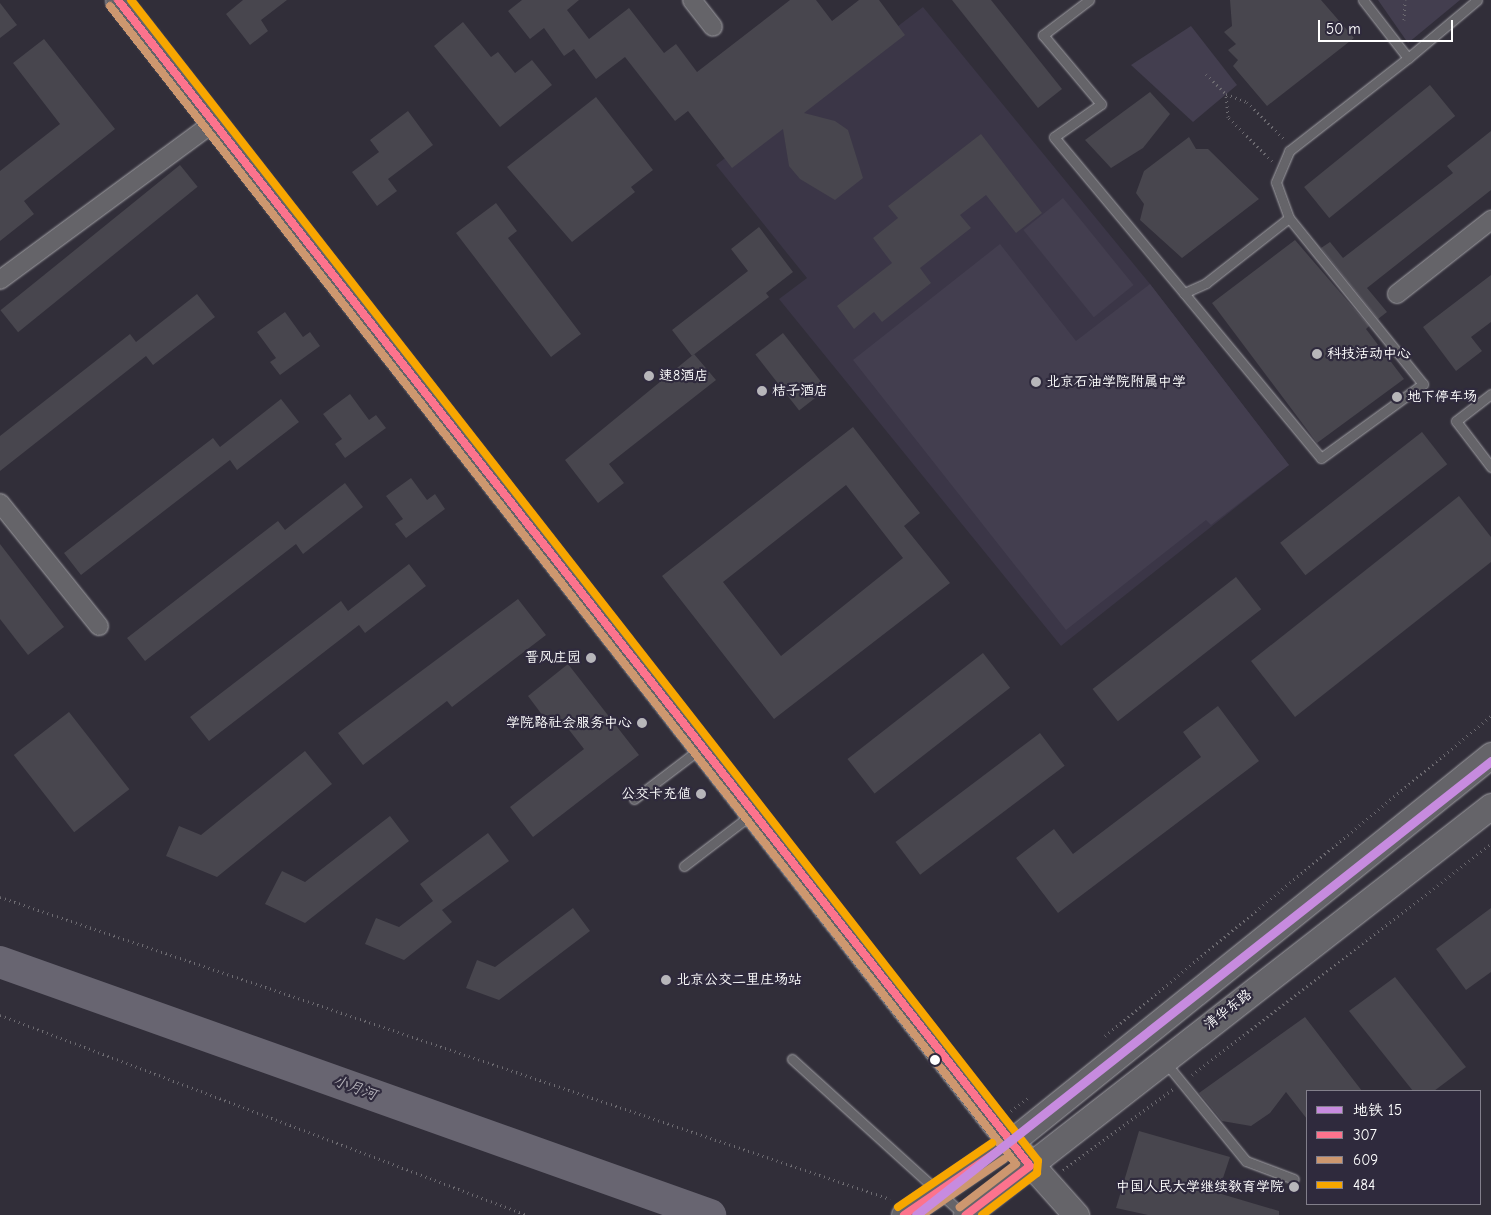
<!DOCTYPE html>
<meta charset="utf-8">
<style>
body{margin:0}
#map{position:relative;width:1491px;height:1215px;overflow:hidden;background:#312e39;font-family:"Comic Neue","LXGW WenKai TC",sans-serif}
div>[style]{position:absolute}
.built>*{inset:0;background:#3b3647}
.green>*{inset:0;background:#433e4f;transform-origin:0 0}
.river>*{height:32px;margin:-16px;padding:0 16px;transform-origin:16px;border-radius:16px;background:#686571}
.building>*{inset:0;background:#48464e;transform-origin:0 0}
.path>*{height:3px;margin-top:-1.5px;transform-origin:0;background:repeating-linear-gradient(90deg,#6d6b71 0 1px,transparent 0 5px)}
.roads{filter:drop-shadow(0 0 1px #a2a1a6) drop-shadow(0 0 1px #a2a1a6)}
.lane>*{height:9px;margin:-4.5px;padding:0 4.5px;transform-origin:4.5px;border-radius:4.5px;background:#656469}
.street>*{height:18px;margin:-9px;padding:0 9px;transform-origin:9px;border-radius:9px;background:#656469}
.secondary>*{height:25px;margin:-12.5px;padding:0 12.5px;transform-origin:12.5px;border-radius:12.5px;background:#656469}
.bus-1>*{height:8px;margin:-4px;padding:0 4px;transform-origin:4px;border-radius:4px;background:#fc738d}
.bus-2>*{height:8px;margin:-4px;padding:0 4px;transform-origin:4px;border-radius:4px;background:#cd976f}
.bus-3>*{height:8px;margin:-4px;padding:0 4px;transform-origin:4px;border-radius:4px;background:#f7a600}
.metro-1>*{height:9px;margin:-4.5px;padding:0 4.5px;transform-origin:4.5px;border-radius:4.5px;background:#c78bdf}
.dots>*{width:14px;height:14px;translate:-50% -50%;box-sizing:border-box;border:2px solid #2f2a3d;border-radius:50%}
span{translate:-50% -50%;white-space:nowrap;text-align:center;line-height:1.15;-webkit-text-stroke:4.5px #2f2a3d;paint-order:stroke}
.poi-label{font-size:14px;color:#fff}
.left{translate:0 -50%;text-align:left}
.right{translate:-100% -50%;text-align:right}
.street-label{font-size:14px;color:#fff}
.water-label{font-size:15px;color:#b6b4bb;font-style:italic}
.legend{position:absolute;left:1306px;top:1090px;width:175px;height:115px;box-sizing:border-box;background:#2f2a3d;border:1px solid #827f8b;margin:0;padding:6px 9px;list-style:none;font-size:15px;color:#fff}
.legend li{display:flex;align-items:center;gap:10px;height:25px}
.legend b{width:25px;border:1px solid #827f8b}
.scale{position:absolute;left:1318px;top:20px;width:135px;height:22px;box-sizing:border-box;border:2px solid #fff;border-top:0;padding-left:6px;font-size:15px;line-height:18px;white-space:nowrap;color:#fff;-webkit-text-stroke:4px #2f2a3d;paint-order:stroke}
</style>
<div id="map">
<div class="built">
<i style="clip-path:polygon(923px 7px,1150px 284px,1289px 465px,1061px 646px,779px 299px,807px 278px,716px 165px)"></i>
</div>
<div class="green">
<i style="clip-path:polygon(1378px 0,1460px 0,1408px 43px)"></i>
<i style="clip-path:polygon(1191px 26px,1237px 85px,1193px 122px,1131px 65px)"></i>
<i style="left:1063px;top:198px;width:112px;height:51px;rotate:51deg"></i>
<i style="clip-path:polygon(1000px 244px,1076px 341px,1150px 284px,1289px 465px,1211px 525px,1206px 520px,1066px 630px,853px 360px)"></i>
</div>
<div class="river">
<i style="left:0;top:962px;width:754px;rotate:19.61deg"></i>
</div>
<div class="building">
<i style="clip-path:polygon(243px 0,287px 0,261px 20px,268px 31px,250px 45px,226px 14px)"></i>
<i style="clip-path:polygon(522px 0,579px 0,567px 10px,589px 39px,629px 8px,664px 53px,676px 44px,697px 72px,790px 0,816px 0,832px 21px,859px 0,879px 0,905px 35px,804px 113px,835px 121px,848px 130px,863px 178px,835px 200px,800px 179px,789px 166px,783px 129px,732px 168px,688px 111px,675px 121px,625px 57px,596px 79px,574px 49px,564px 56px,544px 28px,530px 39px,508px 11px)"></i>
<i style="clip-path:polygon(952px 0,991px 0,1062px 89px,1038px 108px)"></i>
<i style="clip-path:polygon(1230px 0,1321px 0,1354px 38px,1267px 106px,1233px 66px,1238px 60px,1228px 50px,1236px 44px,1224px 32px,1232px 26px)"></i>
<i style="clip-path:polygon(0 3px,17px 25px,0 38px)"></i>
<i style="clip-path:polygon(463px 22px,491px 57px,498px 52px,515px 73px,532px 60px,552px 85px,500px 127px,434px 46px)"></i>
<i style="clip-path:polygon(44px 39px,115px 129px,24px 201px,34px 214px,0 241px,0 171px,60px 124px,13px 63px)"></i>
<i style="left:1430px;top:85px;width:40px;height:162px;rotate:51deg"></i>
<i style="clip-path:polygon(1150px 92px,1170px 114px,1143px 148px,1111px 168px,1085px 140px)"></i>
<i style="clip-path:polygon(596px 97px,653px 170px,631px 187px,635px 192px,572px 242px,507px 167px)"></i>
<i style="clip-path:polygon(408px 111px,433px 145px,388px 179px,397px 191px,377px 206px,352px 172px,379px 152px,370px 140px)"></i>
<i style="clip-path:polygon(1491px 131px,1491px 190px,1367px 288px,1387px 312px,1378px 319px,1321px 248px,1330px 242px,1343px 258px,1453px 173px,1447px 166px)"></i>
<i style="clip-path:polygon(981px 134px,1042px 213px,1016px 233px,986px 195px,960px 215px,971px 228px,920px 268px,931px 283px,882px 322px,874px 312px,854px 329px,837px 306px,892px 263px,873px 238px,898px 218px,888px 206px)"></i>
<i style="clip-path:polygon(1189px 137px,1196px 149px,1208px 149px,1259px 199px,1182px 258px,1140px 220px,1144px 204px,1136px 193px,1144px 171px)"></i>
<i style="left:180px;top:165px;width:28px;height:231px;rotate:51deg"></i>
<i style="clip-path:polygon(496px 203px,517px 231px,508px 238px,581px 334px,551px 357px,456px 233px)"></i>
<i style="clip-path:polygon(759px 227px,793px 272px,766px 293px,769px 297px,692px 356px,672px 330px,748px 271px,731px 249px)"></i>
<i style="clip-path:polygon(1295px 240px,1369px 326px,1366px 329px,1404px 379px,1317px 443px,1212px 303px)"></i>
<i style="clip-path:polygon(1491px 275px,1491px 322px,1471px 337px,1482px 351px,1456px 371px,1423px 327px)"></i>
<i style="clip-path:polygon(197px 294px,215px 317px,153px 365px,146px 356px,0 471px,0 436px,130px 334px,136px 342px)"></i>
<i style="clip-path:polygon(285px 312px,303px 337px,310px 332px,320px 346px,280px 375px,270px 362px,276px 358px,257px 332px)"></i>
<i style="left:783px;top:333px;width:71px;height:35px;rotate:52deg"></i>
<i style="clip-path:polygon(694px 354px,716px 380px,609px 464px,624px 483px,598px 503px,565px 460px)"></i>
<i style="clip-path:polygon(350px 394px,369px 420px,376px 415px,386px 428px,345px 458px,335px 444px,342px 439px,323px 414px)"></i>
<i style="clip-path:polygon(281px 399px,299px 422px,237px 470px,230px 460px,81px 575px,64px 553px,213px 438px,220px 447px)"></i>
<i style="clip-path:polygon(evenodd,853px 427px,920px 513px,904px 526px,950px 583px,774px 719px,662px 576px,853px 427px,846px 485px,903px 558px,781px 656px,723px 582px,846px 485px)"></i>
<i style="left:1422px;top:432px;width:41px;height:180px;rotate:52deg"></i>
<i style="clip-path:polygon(411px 478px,427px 500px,435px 494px,445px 509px,406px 538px,395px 524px,403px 519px,386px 496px)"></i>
<i style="clip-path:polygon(345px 483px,363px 507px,303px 554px,296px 544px,145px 661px,127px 638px,278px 521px,285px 530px)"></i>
<i style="clip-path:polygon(1459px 496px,1491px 537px,1491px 562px,1295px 717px,1251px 661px)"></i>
<i style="clip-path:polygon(0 544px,64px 627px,28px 655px,0 619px)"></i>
<i style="clip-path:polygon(409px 564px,426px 586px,365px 633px,359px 625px,209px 741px,190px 717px,341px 601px,348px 611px)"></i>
<i style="left:1236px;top:577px;width:41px;height:182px;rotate:52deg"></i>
<i style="clip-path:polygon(518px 599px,546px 635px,452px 707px,447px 701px,363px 765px,338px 733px)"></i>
<i style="left:983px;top:653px;width:44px;height:172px;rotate:52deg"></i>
<i style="clip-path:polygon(568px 664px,639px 755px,533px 837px,510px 807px,584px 749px,559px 717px,549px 724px,528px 696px)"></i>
<i style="clip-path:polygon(1218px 706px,1259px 761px,1058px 913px,1016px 858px,1054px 829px,1073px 854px,1201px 757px,1183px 732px)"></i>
<i style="left:69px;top:712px;width:98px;height:70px;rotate:52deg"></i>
<i style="left:1040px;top:733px;width:41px;height:181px;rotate:53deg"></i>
<i style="clip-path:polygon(305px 751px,332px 784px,217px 877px,166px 856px,179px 826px,201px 835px)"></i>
<i style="clip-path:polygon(390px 816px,409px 841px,305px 923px,265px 904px,282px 871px,305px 882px)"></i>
<i style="clip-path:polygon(488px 833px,509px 861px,442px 910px,452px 922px,404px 960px,365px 944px,376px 918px,399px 927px,433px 901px,420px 884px)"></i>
<i style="clip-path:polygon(573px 908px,590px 931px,499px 1000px,466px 988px,477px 960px,495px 967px)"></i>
<i style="clip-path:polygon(1491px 908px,1491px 972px,1466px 990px,1436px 949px)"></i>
<i style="clip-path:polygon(1395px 977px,1466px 1067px,1434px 1091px,1413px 1091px,1349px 1011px)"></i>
<i style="clip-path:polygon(1305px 1017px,1362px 1091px,1307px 1091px,1307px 1119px,1286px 1092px,1270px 1113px,1251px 1126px,1222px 1121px,1199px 1093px)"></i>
<i style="clip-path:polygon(1139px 1131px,1230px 1157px,1218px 1193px,1279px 1211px,1279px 1215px,1148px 1215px,1116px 1208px)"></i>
</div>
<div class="path">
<i style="left:1404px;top:20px;width:20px;rotate:-87deg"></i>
<i style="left:1206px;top:74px;width:28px;rotate:45deg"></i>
<i style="left:1272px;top:161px;width:62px;rotate:-135deg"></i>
<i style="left:1228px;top:117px;width:23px;rotate:-95deg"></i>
<i style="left:1226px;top:94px;width:22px;rotate:21deg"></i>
<i style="left:1247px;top:102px;width:54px;rotate:45deg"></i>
<i style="left:0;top:897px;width:940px;rotate:18.74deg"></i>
<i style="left:0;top:1015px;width:564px;rotate:20.78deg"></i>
<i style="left:1105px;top:1036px;width:501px;rotate:-39.66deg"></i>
<i style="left:1192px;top:1075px;width:378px;rotate:-37.7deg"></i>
<i style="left:1011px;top:1111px;width:21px;rotate:-37deg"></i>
<i style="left:1063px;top:1170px;width:137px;rotate:-36.4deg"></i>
</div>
<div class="roads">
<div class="lane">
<i style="left:1089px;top:0;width:58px;rotate:142.7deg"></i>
<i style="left:1043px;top:35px;width:90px;rotate:50deg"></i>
<i style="left:1101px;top:104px;width:57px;rotate:144.9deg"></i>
<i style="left:1054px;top:137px;width:203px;rotate:50.2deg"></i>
<i style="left:1184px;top:293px;width:24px;rotate:-24deg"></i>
<i style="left:1206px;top:283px;width:105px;rotate:-38.1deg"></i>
<i style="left:1289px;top:218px;width:38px;rotate:-110deg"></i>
<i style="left:1276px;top:182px;width:34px;rotate:-67deg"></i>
<i style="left:1289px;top:151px;width:151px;rotate:-38deg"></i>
<i style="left:1363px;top:0;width:73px;rotate:52.2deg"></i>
<i style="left:1408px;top:58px;width:90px;rotate:-40deg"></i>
<i style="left:1184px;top:293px;width:214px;rotate:50.3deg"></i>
<i style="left:1321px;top:458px;width:126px;rotate:-36deg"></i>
<i style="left:1423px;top:384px;width:213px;rotate:-128.9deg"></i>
<i style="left:1491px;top:394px;width:44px;rotate:142.4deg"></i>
<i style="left:1456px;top:421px;width:58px;rotate:52.7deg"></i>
<i style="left:634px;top:799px;width:84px;rotate:-37.3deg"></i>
<i style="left:684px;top:866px;width:86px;rotate:-37.4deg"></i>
<i style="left:792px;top:1059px;width:232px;rotate:42.2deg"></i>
<i style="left:1165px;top:1062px;width:128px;rotate:50.7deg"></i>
<i style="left:1246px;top:1161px;width:51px;rotate:20.6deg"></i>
</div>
<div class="street">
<i style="left:692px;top:0;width:34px;rotate:52deg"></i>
<i style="left:0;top:280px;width:266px;rotate:-36.4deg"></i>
<i style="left:1397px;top:294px;width:120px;rotate:-38.2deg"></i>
<i style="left:0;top:503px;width:158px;rotate:51.2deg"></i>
</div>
<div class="secondary">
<i style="left:118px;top:0;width:1426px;rotate:52.04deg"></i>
<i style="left:995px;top:1124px;width:122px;rotate:48.3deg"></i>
<i style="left:904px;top:1215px;width:130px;rotate:-34.3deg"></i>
<i style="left:1011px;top:1142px;width:617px;rotate:-38.88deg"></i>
<i style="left:966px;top:1215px;width:666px;rotate:-37.92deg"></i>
</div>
</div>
<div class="bus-1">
<i style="left:118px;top:0;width:1480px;rotate:51.97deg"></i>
<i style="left:1030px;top:1166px;width:81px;rotate:142.6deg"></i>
<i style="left:904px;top:1215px;width:114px;rotate:-34.2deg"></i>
</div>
<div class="bus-2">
<i style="left:110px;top:6px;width:1470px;rotate:51.96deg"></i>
<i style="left:1016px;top:1164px;width:71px;rotate:142.5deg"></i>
<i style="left:922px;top:1215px;width:99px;rotate:-34.3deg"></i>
</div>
<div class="bus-3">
<i style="left:131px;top:0;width:1473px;rotate:52deg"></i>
<i style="left:1038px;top:1161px;width:12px;rotate:95deg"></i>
<i style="left:1037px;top:1173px;width:69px;rotate:142.6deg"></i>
<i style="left:898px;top:1207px;width:114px;rotate:-34.2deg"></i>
</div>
<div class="metro-1">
<i style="left:916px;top:1215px;width:733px;rotate:-38.29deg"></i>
</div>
<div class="dots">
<i style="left:1317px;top:354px;background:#b7b6ba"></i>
<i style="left:649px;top:376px;background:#b7b6ba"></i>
<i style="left:1036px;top:382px;background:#b7b6ba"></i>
<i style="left:762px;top:391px;background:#b7b6ba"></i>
<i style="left:1397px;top:397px;background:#b7b6ba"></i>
<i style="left:591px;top:658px;background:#b7b6ba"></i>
<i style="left:642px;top:723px;background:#b7b6ba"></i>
<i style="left:701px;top:794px;background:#b7b6ba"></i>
<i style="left:666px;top:980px;background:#b7b6ba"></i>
<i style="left:935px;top:1060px;background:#fff"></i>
<i style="left:1294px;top:1187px;background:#b7b6ba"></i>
</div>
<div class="poi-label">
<span class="left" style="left:1327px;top:354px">科技活动中心</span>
<span class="left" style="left:659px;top:376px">速8酒店</span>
<span class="left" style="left:1046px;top:382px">北京石油学院附属中学</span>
<span class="left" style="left:772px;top:391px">桔子酒店</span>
<span class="left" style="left:1407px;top:397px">地下停车场</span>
<span class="right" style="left:581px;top:658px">晋风庄园</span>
<span class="right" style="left:632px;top:723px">学院路社会服务中心</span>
<span class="right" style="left:691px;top:794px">公交卡充值</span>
<span class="left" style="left:676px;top:980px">北京公交二里庄场站</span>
<span class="right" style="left:1284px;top:1187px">中国人民大学继续教育学院</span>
</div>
<div class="street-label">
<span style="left:1228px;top:1010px;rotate:-38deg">清华东路</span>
</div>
<div class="water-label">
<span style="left:355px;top:1088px;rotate:20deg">小月河</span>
</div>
<ul class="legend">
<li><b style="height:6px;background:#c78bdf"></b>地铁 15</li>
<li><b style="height:6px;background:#fc738d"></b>307</li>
<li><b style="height:6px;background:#cd976f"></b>609</li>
<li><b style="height:6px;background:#f7a600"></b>484</li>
</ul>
<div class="scale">50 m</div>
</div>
